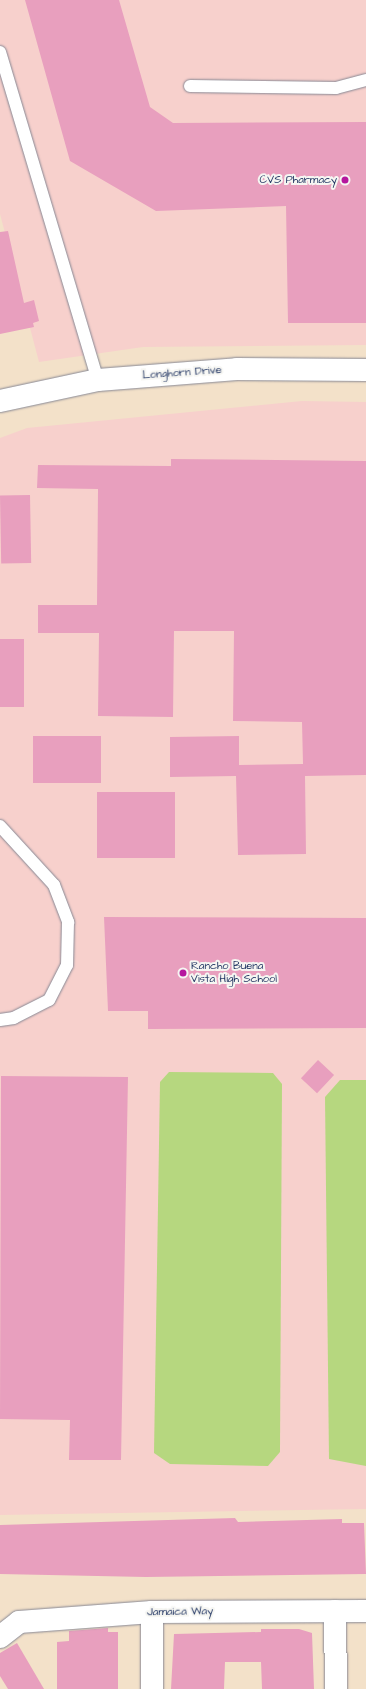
<!DOCTYPE html>
<style>
body{margin:0}
#map{position:relative;width:366px;height:1689px;overflow:hidden;background:#f3e1c9;font-family:"Architects Daughter",sans-serif}
div>[style]{position:absolute}
.built>*{inset:0;background:#f7d0cc}
.green>*{inset:0;background:#b6d77f}
.building>*{inset:0;background:#e89fbe;transform-origin:0 0}
.roads{filter:drop-shadow(0 0 1px #878894) drop-shadow(0 0 1px #878894)}
.service>*{height:12px;margin:-6px;padding:0 6px;transform-origin:6px;border-radius:6px;background:#fff}
.minor>*{height:22px;margin:-11px;padding:0 11px;transform-origin:11px;border-radius:11px;background:#fff}
.tertiary>*{height:22px;margin:-11px;padding:0 11px;transform-origin:11px;border-radius:11px;background:#fff}
.dots>*{width:11px;height:11px;translate:-50% -50%;box-sizing:border-box;border:2px solid #f6f6f2;border-radius:50%}
span{translate:-50% -50%;white-space:nowrap;text-align:center;line-height:1.15;-webkit-text-stroke:4px #f6f6f2;paint-order:stroke}
.poi-label{font-size:11px;color:#1b2f5e}
.right{translate:-100% -50%;text-align:right}
.left{translate:0 -50%;text-align:left}
.street-label{font-size:11px;color:#1b2f5e}
</style>
<div id="map">
<div class="built">
<i style="clip-path:polygon(0 0,366px 0,366px 345px,143px 347px,39px 362px,0 214px)"></i>
<i style="clip-path:polygon(302px 401px,366px 402px,366px 1509px,0 1515px,0 438px,27px 428px)"></i>
</div>
<div class="green">
<i style="clip-path:polygon(169px 1072px,273px 1073px,282px 1084px,280px 1452px,268px 1466px,170px 1464px,154px 1453px,160px 1082px)"></i>
<i style="clip-path:polygon(340px 1080px,366px 1080px,366px 1466px,329px 1459px,325px 1097px)"></i>
</div>
<div class="building">
<i style="clip-path:polygon(25px 0,119px 0,150px 107px,173px 123px,366px 122px,366px 323px,288px 323px,286px 206px,156px 211px,70px 161px)"></i>
<i style="clip-path:polygon(8px 231px,24px 303px,34px 300px,39px 321px,33px 323px,34px 327px,0 334px,0 232px)"></i>
<i style="clip-path:polygon(171px 459px,366px 461px,366px 775px,305px 776px,306px 854px,238px 855px,236px 776px,170px 777px,170px 737px,239px 736px,239px 765px,303px 764px,302px 722px,233px 721px,234px 631px,174px 631px,173px 717px,98px 716px,99px 633px,38px 633px,38px 605px,97px 605px,98px 489px,37px 488px,38px 465px,171px 466px)"></i>
<i style="left:30px;top:495px;width:68px;height:30px;rotate:89deg"></i>
<i style="left:0;top:639px;width:24px;height:68px"></i>
<i style="left:33px;top:736px;width:68px;height:47px"></i>
<i style="left:175px;top:792px;width:66px;height:78px;rotate:90deg"></i>
<i style="clip-path:polygon(104px 917px,366px 918px,366px 1028px,148px 1029px,148px 1011px,108px 1011px)"></i>
<i style="left:318px;top:1060px;width:22px;height:25px;rotate:43deg"></i>
<i style="clip-path:polygon(1px 1076px,128px 1077px,121px 1460px,69px 1460px,70px 1420px,0 1419px)"></i>
<i style="clip-path:polygon(235px 1518px,238px 1522px,342px 1519px,342px 1523px,364px 1523px,366px 1574px,146px 1577px,0 1574px,0 1525px)"></i>
<i style="clip-path:polygon(108px 1628px,108px 1632px,118px 1632px,118px 1689px,57px 1689px,57px 1642px,69px 1641px,69px 1631px)"></i>
<i style="clip-path:polygon(261px 1629px,299px 1629px,312px 1633px,314px 1689px,262px 1689px,261px 1662px,225px 1662px,224px 1689px,171px 1689px,174px 1634px,261px 1632px)"></i>
<i style="clip-path:polygon(17px 1643px,44px 1689px,8px 1689px,0 1676px,0 1653px)"></i>
</div>
<div class="roads">
<div class="service">
<i style="left:0;top:52px;width:342px;rotate:73.4deg"></i>
<i style="left:190px;top:86px;width:146px;rotate:0.8deg"></i>
<i style="left:336px;top:88px;width:31px;rotate:-15deg"></i>
<i style="left:0;top:826px;width:80px;rotate:47.5deg"></i>
<i style="left:54px;top:885px;width:40px;rotate:69deg"></i>
<i style="left:68px;top:922px;width:43px;rotate:91.3deg"></i>
<i style="left:67px;top:965px;width:39px;rotate:117deg"></i>
<i style="left:49px;top:1000px;width:39px;rotate:153deg"></i>
<i style="left:14px;top:1018px;width:14px;rotate:172deg"></i>
</div>
<div class="minor">
<i style="left:335px;top:1611px;width:78px;rotate:89.3deg"></i>
<i style="left:152px;top:1612px;width:77px;rotate:90deg"></i>
<i style="left:0;top:1637px;width:24px;rotate:-38deg"></i>
<i style="left:19px;top:1622px;width:133px;rotate:-4.3deg"></i>
<i style="left:152px;top:1612px;width:214px;rotate:-0.3deg"></i>
</div>
<div class="tertiary">
<i style="left:0;top:401px;width:100px;rotate:-12.1deg"></i>
<i style="left:98px;top:380px;width:139px;rotate:-4.5deg"></i>
<i style="left:237px;top:369px;width:129px;rotate:0.4deg"></i>
</div>
</div>
<div class="dots">
<i style="left:345px;top:180px;background:#b5179e"></i>
<i style="left:183px;top:973px;background:#b5179e"></i>
</div>
<div class="poi-label">
<span class="right" style="left:337px;top:180px">CVS Pharmacy</span>
<span class="left" style="left:191px;top:973px">Rancho Buena<br>Vista High School</span>
</div>
<div class="street-label">
<span style="left:182px;top:373px;rotate:-4deg">Longhorn Drive</span>
<span style="left:180px;top:1612px;rotate:-1deg">Jamaica Way</span>
</div>
</div>
